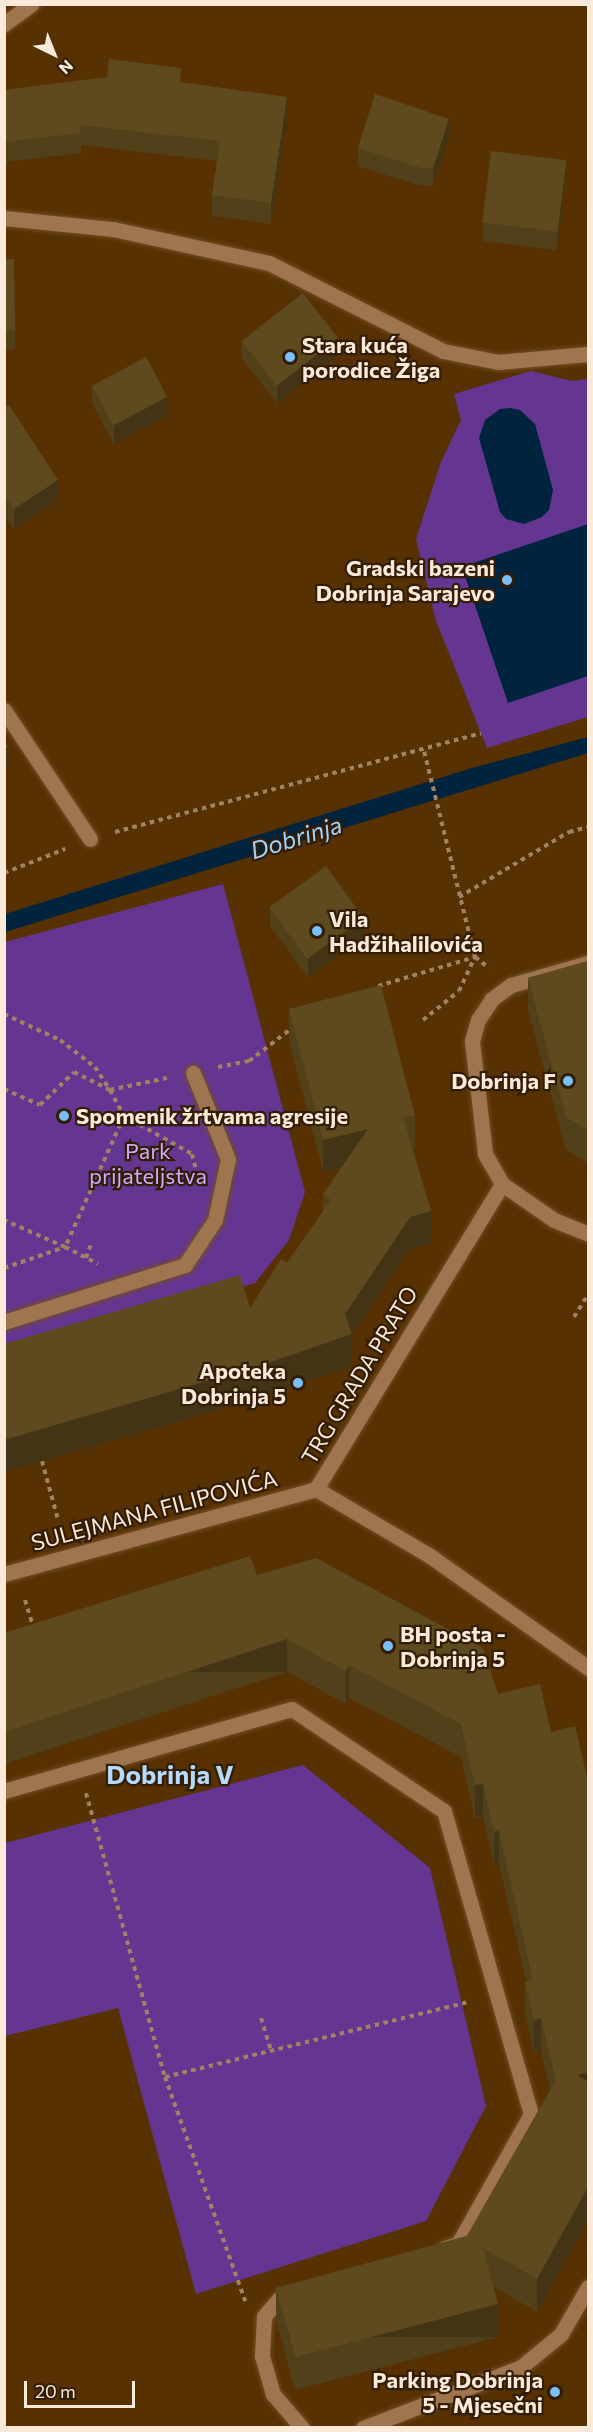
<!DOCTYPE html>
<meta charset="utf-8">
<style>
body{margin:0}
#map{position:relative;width:593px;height:2432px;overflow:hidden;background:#573102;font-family:Commissioner,sans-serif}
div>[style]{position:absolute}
.green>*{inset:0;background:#653691}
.water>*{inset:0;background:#00233e}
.path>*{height:4px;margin-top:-2px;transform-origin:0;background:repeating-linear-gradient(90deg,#a08362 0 4.5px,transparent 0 9px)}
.roads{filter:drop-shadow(0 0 2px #714e24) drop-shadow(0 0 2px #714e24)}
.minor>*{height:15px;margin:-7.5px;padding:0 7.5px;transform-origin:7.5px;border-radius:7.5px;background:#9e754e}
.wall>*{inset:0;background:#51401a}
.shaded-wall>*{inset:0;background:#423415;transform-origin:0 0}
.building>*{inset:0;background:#5e4a1e;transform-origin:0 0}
.dots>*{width:16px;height:16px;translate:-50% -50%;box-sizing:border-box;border:3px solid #321d06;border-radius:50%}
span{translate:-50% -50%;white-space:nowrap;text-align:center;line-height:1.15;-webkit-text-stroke:4.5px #321d06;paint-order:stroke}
.poi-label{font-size:22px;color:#fbe9d9;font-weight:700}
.left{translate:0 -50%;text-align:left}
.right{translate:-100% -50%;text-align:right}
.park-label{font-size:22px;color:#cfaafb}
.street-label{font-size:22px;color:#fbe9d9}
.water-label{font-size:24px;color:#a2d3fe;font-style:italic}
.quarter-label{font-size:26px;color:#b5dafb;font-weight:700}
.frame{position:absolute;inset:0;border:6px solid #fbe9d9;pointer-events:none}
.north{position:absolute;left:24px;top:24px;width:60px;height:60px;-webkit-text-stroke:4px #321d06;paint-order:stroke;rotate:137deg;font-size:16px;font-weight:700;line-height:24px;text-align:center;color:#fbe9d9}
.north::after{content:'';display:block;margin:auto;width:21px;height:27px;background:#fbe9d9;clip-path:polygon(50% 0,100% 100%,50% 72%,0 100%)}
.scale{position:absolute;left:24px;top:2381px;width:111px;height:27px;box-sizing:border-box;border:3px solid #fbe9d9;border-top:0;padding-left:8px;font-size:18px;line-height:21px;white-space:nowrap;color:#fbe9d9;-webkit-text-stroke:4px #321d06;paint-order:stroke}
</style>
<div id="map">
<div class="green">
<i style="clip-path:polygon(531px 371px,572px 381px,588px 379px,588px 717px,487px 748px,436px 621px,416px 539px,441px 462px,461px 420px,454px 394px)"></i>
<i style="clip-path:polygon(223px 884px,305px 1192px,289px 1240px,255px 1283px,5px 1355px,5px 942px)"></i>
<i style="clip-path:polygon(303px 1765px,430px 1868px,486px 2106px,426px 2221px,196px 2294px,118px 2008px,5px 2036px,5px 1843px)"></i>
</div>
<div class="water">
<i style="clip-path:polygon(510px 408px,520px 410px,535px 424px,553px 490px,549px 510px,542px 517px,524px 524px,506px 519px,500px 512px,479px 438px,485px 420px,500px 409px)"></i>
<i style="clip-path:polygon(588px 524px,588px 676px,508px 703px,462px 567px)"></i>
<i style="clip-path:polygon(588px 737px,588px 753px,5px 932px,5px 914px,472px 768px)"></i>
</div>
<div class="path">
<i style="left:115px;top:832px;width:379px;rotate:-15.1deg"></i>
<i style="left:4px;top:873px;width:66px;rotate:-21.5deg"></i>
<i style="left:459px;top:897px;width:128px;rotate:-30.6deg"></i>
<i style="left:569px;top:832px;width:20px;rotate:-15deg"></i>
<i style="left:378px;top:986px;width:101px;rotate:-16.6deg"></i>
<i style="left:475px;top:957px;width:18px;rotate:38deg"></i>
<i style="left:4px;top:1014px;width:62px;rotate:24.9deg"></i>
<i style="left:60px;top:1040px;width:44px;rotate:37.6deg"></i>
<i style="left:95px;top:1067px;width:27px;rotate:57deg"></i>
<i style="left:110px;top:1090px;width:58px;rotate:-11.9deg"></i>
<i style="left:423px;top:1020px;width:46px;rotate:-38.9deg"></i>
<i style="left:459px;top:991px;width:38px;rotate:-65deg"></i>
<i style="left:475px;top:957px;width:212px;rotate:-103.9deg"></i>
<i style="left:218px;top:1067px;width:32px;rotate:-11deg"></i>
<i style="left:249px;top:1061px;width:54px;rotate:-37.5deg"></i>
<i style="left:4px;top:1089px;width:39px;rotate:24deg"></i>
<i style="left:40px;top:1105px;width:47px;rotate:-44.1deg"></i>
<i style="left:74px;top:1072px;width:40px;rotate:26.6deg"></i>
<i style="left:110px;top:1090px;width:30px;rotate:62deg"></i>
<i style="left:124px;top:1116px;width:144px;rotate:114.2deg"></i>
<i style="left:65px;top:1247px;width:67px;rotate:-156.1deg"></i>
<i style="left:124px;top:1116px;width:78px;rotate:29.2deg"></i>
<i style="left:192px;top:1154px;width:21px;rotate:76deg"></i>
<i style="left:86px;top:1258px;width:15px;rotate:-70deg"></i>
<i style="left:4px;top:1268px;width:65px;rotate:-19deg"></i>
<i style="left:65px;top:1247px;width:37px;rotate:27deg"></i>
<i style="left:574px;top:1317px;width:26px;rotate:-58deg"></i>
<i style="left:42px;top:1461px;width:61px;rotate:74.8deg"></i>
<i style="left:25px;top:1600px;width:30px;rotate:73deg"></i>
<i style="left:86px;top:1793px;width:295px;rotate:74.5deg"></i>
<i style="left:165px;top:2077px;width:238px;rotate:70.3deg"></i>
<i style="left:261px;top:2018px;width:34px;rotate:73deg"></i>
<i style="left:165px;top:2077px;width:315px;rotate:-13.9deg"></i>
</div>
<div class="roads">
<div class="minor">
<i style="left:4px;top:24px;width:34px;rotate:-36deg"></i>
<i style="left:4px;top:218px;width:110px;rotate:5.8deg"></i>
<i style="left:113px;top:229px;width:160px;rotate:12.3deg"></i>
<i style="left:269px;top:263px;width:195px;rotate:26.8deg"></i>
<i style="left:443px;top:351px;width:56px;rotate:11.3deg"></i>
<i style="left:498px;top:362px;width:90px;rotate:-5.1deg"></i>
<i style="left:4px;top:710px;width:155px;rotate:56.3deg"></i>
<i style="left:588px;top:963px;width:80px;rotate:164.1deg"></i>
<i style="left:511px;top:985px;width:24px;rotate:144deg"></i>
<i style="left:492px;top:999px;width:25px;rotate:124deg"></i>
<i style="left:478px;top:1020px;width:22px;rotate:106deg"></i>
<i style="left:472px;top:1041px;width:114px;rotate:83.4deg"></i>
<i style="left:485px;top:1154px;width:34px;rotate:60deg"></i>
<i style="left:502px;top:1184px;width:63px;rotate:34.7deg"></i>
<i style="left:554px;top:1220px;width:37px;rotate:22deg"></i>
<i style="left:4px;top:1322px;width:190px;rotate:-17.5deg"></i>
<i style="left:185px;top:1265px;width:54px;rotate:-56.3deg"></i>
<i style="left:215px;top:1220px;width:62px;rotate:-78deg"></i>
<i style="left:228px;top:1159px;width:93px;rotate:-112.1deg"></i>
<i style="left:316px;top:1489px;width:357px;rotate:-58.6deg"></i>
<i style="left:316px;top:1489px;width:132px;rotate:30.4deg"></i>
<i style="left:430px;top:1556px;width:194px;rotate:35.3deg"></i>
<i style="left:4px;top:1574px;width:323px;rotate:-15.2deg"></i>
<i style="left:4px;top:1791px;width:299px;rotate:-15.9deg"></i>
<i style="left:292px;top:1709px;width:183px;rotate:33.9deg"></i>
<i style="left:444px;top:1811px;width:315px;rotate:74deg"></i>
<i style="left:531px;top:2114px;width:149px;rotate:119.3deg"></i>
<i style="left:458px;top:2244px;width:14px;rotate:163deg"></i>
<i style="left:293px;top:2294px;width:15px;rotate:160deg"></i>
<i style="left:279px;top:2299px;width:23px;rotate:131deg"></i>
<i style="left:264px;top:2316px;width:40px;rotate:92.9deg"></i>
<i style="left:262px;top:2356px;width:40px;rotate:74deg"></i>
<i style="left:273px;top:2394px;width:45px;rotate:49.5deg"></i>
<i style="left:363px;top:2428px;width:169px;rotate:-21.1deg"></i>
<i style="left:521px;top:2367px;width:52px;rotate:-39.5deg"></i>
<i style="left:561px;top:2334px;width:54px;rotate:-60.1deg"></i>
</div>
</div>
<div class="wall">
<i style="clip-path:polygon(181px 82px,287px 118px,271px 224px,212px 216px,212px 195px,217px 161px,81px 145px,81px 153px,5px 162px,4px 90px)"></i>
<i style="clip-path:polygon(449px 137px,433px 186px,421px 186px,358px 166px,358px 148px)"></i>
<i style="clip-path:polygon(566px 178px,557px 250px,483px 241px,483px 223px)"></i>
<i style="clip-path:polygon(4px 260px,15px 330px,15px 349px,4px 350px)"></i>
<i style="clip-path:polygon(242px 341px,338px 356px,277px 403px,242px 359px)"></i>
<i style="clip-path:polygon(92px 386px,167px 415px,114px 444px,92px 404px)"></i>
<i style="clip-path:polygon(4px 408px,58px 500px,14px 529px,4px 514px)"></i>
<i style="clip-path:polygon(270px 908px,364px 936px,308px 977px,270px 926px)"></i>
<i style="clip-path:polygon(588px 961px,588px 1163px,566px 1150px,528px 1011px,528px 978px)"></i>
<i style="clip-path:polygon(289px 1009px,415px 1116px,415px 1148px,412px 1148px,431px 1243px,410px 1249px,352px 1336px,352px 1366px,265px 1396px,4px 1472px,4px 1344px,250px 1308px,287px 1263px,323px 1211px,323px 1194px,342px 1167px,323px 1172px,289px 1041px)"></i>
<i style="clip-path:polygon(257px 1575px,498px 1694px,551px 1732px,588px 1781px,588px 2220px,537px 2312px,494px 2287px,498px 2337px,295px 2390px,276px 2320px,276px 2288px,467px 2236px,550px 2090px,541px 2051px,534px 2053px,525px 2015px,525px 1982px,526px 1981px,499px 1864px,494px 1865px,483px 1816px,475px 1818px,461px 1757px,349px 1698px,346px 1704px,287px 1672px,4px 1764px,4px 1633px)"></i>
</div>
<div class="shaded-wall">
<i style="clip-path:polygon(287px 97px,287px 118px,271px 224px,271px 203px)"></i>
<i style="clip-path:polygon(449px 119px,449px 137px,433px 186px,433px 168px)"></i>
<i style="clip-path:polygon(566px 160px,566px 178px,557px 250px,557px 232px)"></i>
<i style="clip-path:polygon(338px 338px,338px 356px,277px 403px,277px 385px)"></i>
<i style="clip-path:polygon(167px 397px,167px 415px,114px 444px,114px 426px)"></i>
<i style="clip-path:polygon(58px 480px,58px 500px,14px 529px,14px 509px)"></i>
<i style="clip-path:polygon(8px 747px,8px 767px,4px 769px,4px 750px)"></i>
<i style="clip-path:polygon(364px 918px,364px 936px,308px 977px,308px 959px)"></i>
<i style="clip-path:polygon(368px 1129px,368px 1161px,323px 1172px,323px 1140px)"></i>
<i style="clip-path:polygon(431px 1211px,431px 1243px,410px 1249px,352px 1336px,352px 1366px,265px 1396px,4px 1472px,4px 1440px,345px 1314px,410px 1217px)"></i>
<i style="left:287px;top:1639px;width:33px;height:298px;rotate:90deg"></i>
<i style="clip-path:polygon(349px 1665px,349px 1698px,346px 1704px,346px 1671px)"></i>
<i style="left:483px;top:1784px;width:32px;height:8px;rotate:90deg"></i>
<i style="left:499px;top:1831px;width:33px;height:5px;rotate:90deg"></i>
<i style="left:541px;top:2018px;width:33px;height:7px;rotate:90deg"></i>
<i style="clip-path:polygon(588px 2072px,588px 2105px,577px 2075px)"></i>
<i style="clip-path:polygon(588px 2187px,588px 2220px,537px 2312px,537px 2279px)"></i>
<i style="left:498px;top:2304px;width:33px;height:210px;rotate:90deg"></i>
</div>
<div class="building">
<i style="clip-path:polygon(109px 59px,181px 68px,180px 82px,287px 97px,271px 203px,212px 195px,220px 141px,80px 125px,81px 133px,5px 142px,4px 90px,107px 77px)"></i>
<i style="clip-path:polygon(375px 94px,449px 119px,433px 168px,421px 168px,358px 148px)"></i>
<i style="left:491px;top:151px;width:76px;height:72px;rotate:7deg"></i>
<i style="left:14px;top:259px;width:71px;height:10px;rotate:89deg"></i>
<i style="left:303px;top:293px;width:57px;height:78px;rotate:52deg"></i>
<i style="left:146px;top:357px;width:45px;height:61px;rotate:62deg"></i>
<i style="clip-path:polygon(9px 405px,58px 480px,14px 509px,4px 495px,4px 408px)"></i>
<i style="clip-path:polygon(4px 742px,8px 747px,4px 750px)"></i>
<i style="left:326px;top:866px;width:64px;height:70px;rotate:54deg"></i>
<i style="clip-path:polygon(588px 961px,588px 1130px,566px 1117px,528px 978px)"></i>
<i style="clip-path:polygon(381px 985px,415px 1116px,403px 1117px,431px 1211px,410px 1217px,345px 1314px,352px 1334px,265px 1364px,4px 1440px,4px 1344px,240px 1275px,250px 1308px,281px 1259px,287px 1263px,331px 1200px,323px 1194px,368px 1129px,323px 1140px,289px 1009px)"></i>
<i style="clip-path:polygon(250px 1556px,257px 1575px,316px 1558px,483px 1648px,498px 1694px,540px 1684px,551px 1732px,575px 1726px,588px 1781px,588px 2072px,577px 2075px,588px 2082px,588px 2187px,537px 2279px,483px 2248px,498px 2304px,295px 2357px,276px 2288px,467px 2236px,556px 2080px,541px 2018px,534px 2020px,525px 1982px,533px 1980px,499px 1831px,494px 1832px,483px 1784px,475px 1785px,461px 1724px,349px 1665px,346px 1671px,287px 1639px,4px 1732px,4px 1633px)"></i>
</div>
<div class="dots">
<i style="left:290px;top:357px;background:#7abff8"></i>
<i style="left:507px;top:580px;background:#7abff8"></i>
<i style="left:317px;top:931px;background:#7abff8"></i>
<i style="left:568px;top:1081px;background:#7abff8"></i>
<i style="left:64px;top:1116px;background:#7abff8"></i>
<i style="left:298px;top:1383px;background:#7abff8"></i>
<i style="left:388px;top:1646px;background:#7abff8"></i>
<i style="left:555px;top:2392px;background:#7abff8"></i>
</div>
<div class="poi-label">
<span class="left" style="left:302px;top:357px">Stara kuća<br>porodice Žiga</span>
<span class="right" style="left:495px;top:580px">Gradski bazeni<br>Dobrinja Sarajevo</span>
<span class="left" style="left:329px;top:931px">Vila<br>Hadžihalilovića</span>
<span class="right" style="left:556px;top:1081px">Dobrinja F</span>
<span class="left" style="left:76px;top:1116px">Spomenik žrtvama agresije</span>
<span class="right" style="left:286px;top:1383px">Apoteka<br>Dobrinja 5</span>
<span class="left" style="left:400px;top:1646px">BH posta -<br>Dobrinja 5</span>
<span class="right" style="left:543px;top:2392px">Parking Dobrinja<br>5 - Mjesečni</span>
</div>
<div class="park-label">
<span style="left:148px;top:1163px">Park<br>prijateljstva</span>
</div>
<div class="street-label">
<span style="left:359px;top:1375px;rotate:-59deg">TRG GRADA PRATO</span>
<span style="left:154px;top:1510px;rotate:-15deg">SULEJMANA FILIPOVIĆA</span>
</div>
<div class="water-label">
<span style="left:296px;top:837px;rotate:-17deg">Dobrinja</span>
</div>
<div class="quarter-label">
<span style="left:170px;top:1774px">Dobrinja V</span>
</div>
<div class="frame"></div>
<div class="north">N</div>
<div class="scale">20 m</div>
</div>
